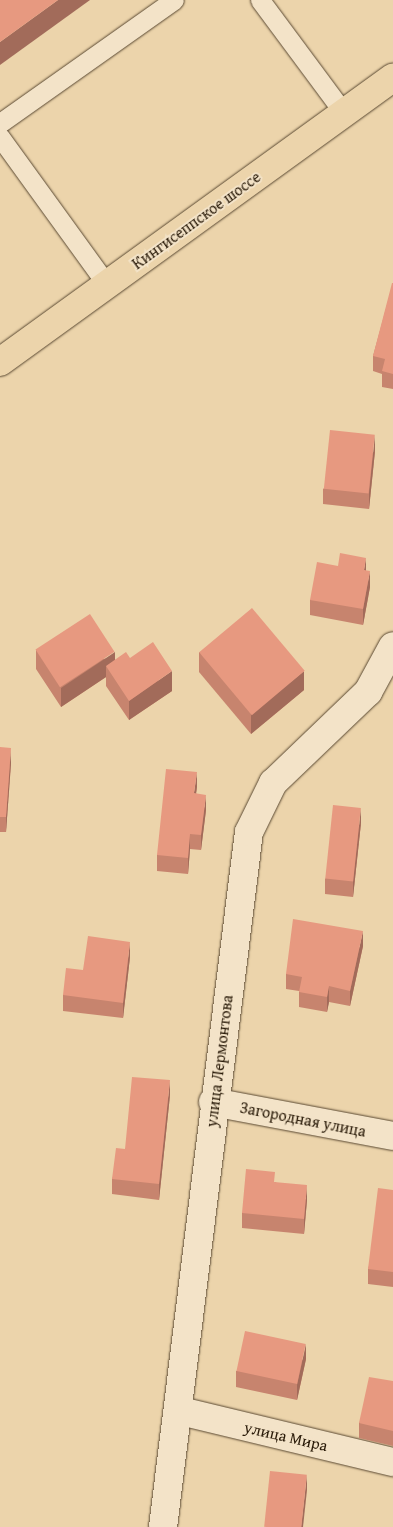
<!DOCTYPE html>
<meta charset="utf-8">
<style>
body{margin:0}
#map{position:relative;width:393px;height:1527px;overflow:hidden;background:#ecd4ab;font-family:"Gentium Book Plus",serif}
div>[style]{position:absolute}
.roads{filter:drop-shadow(0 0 1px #5a4932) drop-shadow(0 0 1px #5a4932)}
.lane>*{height:19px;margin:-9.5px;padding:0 9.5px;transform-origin:9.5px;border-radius:9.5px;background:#f3e3c8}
.street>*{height:28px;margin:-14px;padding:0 14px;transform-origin:14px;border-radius:14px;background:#f3e3c8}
.primary>*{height:28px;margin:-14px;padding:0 14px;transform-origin:14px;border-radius:14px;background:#ecd4ab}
.wall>*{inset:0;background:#c7846e}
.shaded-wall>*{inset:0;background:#a26b5a}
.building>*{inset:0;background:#e79980;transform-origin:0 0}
span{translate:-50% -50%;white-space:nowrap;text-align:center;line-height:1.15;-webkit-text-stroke:4px #f3e3c8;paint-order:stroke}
.street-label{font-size:16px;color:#2a1b09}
</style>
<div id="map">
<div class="roads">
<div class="lane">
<i style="left:260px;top:0;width:141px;rotate:53.4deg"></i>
<i style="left:0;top:123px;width:213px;rotate:-35.3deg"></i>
<i style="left:0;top:137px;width:183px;rotate:54.1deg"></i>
</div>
<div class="street">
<i style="left:213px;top:1102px;width:183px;rotate:10.7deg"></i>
<i style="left:180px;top:1411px;width:219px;rotate:13.5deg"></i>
<i style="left:163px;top:1527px;width:700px;rotate:-82.95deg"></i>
<i style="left:249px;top:832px;width:55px;rotate:-63.9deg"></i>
<i style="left:273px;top:783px;width:132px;rotate:-43.8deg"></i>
<i style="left:368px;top:692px;width:52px;rotate:-61.5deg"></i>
</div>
<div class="primary">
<i style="left:0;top:362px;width:485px;rotate:-35.9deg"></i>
</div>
</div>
<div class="wall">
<i style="clip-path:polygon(393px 283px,393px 389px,382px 387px,382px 374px,373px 371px,373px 356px)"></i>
<i style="clip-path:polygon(375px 451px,369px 509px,323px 504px,323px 489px)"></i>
<i style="clip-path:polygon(366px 571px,370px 587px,363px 625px,310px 615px,310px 600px)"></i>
<i style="clip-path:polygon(36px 650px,115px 660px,130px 658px,172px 691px,129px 720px,106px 686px,106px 677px,61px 707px,36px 669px)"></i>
<i style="clip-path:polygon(199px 652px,304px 690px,251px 734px,199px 672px)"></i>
<i style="clip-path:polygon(0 747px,11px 763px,6px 832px,0 832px)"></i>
<i style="clip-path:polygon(197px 787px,196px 793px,206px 810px,201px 850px,190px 849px,188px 874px,157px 871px,157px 855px)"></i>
<i style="clip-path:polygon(361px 823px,353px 897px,325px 894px,325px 879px)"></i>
<i style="clip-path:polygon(363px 946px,350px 1006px,329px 1002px,327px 1012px,299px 1007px,299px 991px,286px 989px,286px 974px)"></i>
<i style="clip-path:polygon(130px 957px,123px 1018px,63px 1011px,63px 995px,83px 970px)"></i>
<i style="clip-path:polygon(170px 1095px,159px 1200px,112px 1194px,112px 1179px,125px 1149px)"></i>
<i style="clip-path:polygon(275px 1182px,307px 1200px,304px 1234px,242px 1228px,242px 1213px)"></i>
<i style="clip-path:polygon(393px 1190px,393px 1287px,368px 1284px,368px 1269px)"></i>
<i style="clip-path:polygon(306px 1359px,297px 1400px,236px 1387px,236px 1371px)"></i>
<i style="clip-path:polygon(393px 1381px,393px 1446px,359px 1438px,359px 1423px)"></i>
</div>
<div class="shaded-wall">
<i style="clip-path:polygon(58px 0,90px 0,0 65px,0 42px)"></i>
<i style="clip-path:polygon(375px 435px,375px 451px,369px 509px,369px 493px)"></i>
<i style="clip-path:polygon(366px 558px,366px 573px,364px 570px)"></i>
<i style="clip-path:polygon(370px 571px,370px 587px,363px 625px,363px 609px)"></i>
<i style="clip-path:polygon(115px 652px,115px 671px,106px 666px,106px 677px,61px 707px,61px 688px)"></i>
<i style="clip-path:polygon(172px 671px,172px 691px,129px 720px,129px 701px)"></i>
<i style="clip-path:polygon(304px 671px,304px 690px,251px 734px,251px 714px)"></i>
<i style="clip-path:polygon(11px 748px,11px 763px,6px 832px,6px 817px)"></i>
<i style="clip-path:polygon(197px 772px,197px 787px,194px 808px,194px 793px)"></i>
<i style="clip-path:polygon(206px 795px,206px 810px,201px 850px,201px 835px)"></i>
<i style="clip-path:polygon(361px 808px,361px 823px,353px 897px,353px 881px)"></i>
<i style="clip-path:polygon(190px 834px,190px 849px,188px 874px,188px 858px)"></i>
<i style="clip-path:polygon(363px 931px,363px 946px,350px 1006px,350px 991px)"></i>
<i style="clip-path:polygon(130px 942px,130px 957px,123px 1018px,123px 1003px)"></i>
<i style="clip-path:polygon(329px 986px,329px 1002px,327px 1012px,327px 997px)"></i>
<i style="clip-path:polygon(170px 1080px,170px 1095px,159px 1200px,159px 1184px)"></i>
<i style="clip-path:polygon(307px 1185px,307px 1200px,304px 1234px,304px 1219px)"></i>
<i style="clip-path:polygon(306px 1344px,306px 1359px,297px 1400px,297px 1385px)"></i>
<i style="clip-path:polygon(307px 1475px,307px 1490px,303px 1527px,301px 1527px)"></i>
</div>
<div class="building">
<i style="clip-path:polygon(0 0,58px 0,0 42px)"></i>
<i style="clip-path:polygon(392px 283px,393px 283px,393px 374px,382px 371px,385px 359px,373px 356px)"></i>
<i style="left:330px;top:430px;width:45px;height:59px;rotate:6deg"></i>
<i style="clip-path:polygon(340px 553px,366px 558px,364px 570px,370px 571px,363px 609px,310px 600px,317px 562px,338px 566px)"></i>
<i style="left:252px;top:608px;width:82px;height:69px;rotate:50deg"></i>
<i style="left:90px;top:614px;width:45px;height:65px;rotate:57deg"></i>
<i style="clip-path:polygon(153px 642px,172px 671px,129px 701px,106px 666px,126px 652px,130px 658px)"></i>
<i style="clip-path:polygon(0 747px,11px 748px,6px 817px,0 817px)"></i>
<i style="clip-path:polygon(166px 769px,197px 772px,194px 793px,206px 795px,201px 835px,190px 834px,188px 858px,157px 855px)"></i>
<i style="left:333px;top:805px;width:28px;height:74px;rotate:6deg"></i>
<i style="clip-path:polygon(293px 919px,363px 931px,350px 991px,329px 986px,327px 997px,299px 992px,302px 977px,286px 974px)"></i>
<i style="clip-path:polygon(88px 936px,130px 942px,123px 1003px,63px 995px,66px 968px,83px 970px)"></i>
<i style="clip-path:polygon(132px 1077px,170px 1080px,159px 1184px,112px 1179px,116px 1148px,125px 1149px)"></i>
<i style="clip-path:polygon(246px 1169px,275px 1172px,274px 1182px,307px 1185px,304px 1219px,242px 1213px)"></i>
<i style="clip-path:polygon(378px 1188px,393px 1190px,393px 1272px,368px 1269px)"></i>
<i style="left:245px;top:1331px;width:62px;height:41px;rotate:12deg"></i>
<i style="clip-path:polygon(369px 1377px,393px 1381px,393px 1431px,359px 1423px)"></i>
<i style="left:270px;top:1471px;width:37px;height:56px;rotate:6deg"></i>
</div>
<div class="street-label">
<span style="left:196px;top:220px;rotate:-36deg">Кингисеппское шоссе</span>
<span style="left:219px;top:1061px;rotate:-83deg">улица Лермонтова</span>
<span style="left:303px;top:1119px;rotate:11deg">Загородная улица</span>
<span style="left:286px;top:1436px;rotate:13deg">улица Мира</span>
</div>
</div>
